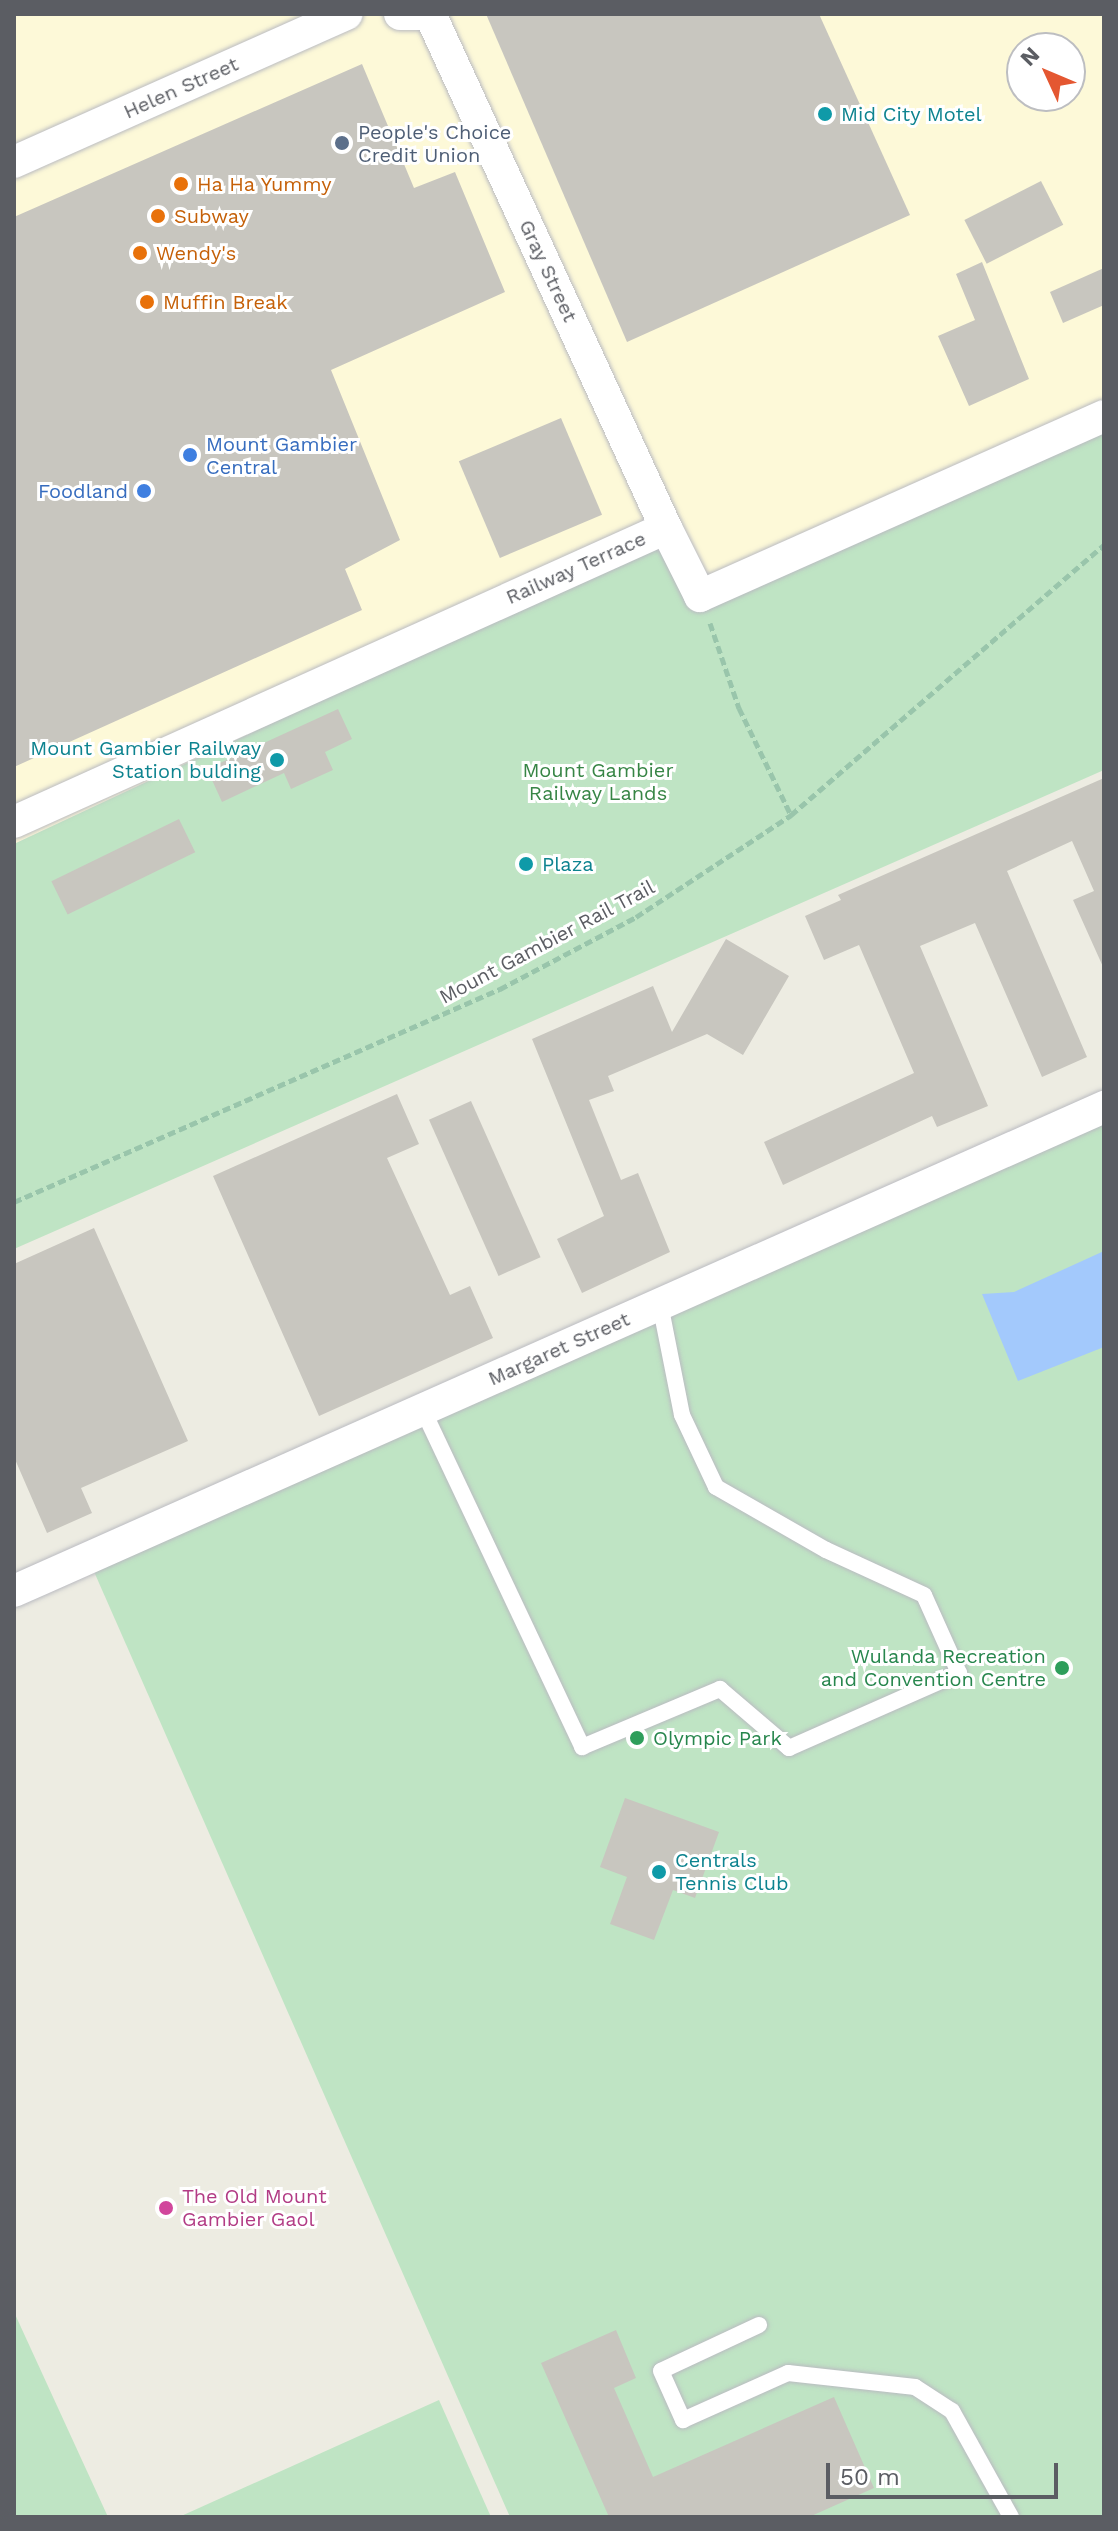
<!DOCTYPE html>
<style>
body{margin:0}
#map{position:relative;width:1118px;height:2531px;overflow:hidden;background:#edece2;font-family:"Work Sans",sans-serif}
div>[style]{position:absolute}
.commercial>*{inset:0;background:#fdf9d8}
.green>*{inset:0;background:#bfe4c4}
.water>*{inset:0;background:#a3c9fc}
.building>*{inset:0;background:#c8c6bf;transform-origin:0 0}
.path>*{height:5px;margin-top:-2.5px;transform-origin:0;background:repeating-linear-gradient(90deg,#99c5ab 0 8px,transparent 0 12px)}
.roads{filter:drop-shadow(0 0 2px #babbc1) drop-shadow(0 0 2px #babbc1)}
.lane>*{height:16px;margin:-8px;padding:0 8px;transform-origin:8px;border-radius:8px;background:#fff}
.street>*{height:32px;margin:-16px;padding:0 16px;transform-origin:16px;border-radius:16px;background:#fff}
.dots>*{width:22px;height:22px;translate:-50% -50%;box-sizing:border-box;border:4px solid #fff;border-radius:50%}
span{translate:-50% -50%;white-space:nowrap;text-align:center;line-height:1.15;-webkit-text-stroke:6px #fff;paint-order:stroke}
.street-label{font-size:20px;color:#5b5d63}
.culture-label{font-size:20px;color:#0d838f}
.left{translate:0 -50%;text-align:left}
.right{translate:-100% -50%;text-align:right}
.service-label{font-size:20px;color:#4e5e75}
.food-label{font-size:20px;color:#c56008}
.shop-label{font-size:20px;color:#366cbe}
.park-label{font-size:20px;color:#378545}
.leisure-label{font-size:20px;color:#27864d}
.hotel-label{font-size:20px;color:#b23c85}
.frame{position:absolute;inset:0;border:16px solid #5b5d63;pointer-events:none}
.north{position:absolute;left:1006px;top:32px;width:80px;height:80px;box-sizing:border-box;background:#fff;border:2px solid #bdbec1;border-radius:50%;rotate:314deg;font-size:22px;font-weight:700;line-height:32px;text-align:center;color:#5b5d63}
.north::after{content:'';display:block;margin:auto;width:28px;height:36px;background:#e45731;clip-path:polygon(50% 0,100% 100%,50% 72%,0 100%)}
.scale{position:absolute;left:826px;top:2463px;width:232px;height:36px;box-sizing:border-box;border:4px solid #5b5d63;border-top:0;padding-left:10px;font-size:24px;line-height:28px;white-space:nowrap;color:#5b5d63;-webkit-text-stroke:6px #fff;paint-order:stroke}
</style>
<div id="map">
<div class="commercial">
<i style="clip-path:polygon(evenodd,14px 14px,1104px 14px,1104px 423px,695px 612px,660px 541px,14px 844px,14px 14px,1022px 48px,1070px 48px,1070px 96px,1022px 96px,1022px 48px)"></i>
</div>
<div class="green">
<i style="clip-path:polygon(1104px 428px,1104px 770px,14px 1249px,14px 844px,661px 541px,696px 611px)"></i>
<i style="clip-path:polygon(1104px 1107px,1104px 2517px,510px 2517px,88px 1558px)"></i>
<i style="clip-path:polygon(14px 2312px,108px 2517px,14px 2517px)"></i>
<i style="clip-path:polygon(439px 2400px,491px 2517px,179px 2517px)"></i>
</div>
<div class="water">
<i style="clip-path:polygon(1104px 1251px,1104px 1347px,1018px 1381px,982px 1294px,1014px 1292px)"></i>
</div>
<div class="building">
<i style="clip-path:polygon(486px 14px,819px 14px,910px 215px,627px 342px)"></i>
<i style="clip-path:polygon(362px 64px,414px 188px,455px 172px,505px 292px,331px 370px,400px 540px,345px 569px,362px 610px,14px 767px,14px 217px)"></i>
<i style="left:1041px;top:181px;width:49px;height:86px;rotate:63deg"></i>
<i style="clip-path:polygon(982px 262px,1029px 379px,969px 406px,938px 336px,975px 320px,956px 274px)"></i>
<i style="clip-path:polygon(1104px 268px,1104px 305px,1063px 323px,1050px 292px)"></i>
<i style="left:561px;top:418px;width:105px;height:111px;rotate:67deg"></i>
<i style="clip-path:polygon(338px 709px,352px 739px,325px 752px,333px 770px,291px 789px,284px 773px,222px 802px,207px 769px)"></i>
<i style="clip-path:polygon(1104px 778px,1104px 969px,1073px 900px,1094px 891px,1072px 841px,1007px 871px,1087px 1057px,1042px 1077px,975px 923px,920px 946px,988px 1106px,937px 1127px,932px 1116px,783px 1185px,764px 1142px,914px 1073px,859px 945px,824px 960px,805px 916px,841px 900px,838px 895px)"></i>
<i style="left:179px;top:819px;width:37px;height:142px;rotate:64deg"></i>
<i style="clip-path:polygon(726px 939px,789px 976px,743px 1055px,707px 1034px,608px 1076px,614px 1091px,589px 1100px,621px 1180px,638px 1173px,670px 1252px,582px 1293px,557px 1239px,604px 1216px,532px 1039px,653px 986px,672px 1032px)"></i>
<i style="clip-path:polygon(397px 1094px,419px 1144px,387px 1158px,450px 1295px,470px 1286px,493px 1338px,319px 1416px,213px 1176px)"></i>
<i style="left:471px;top:1101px;width:171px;height:46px;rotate:66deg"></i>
<i style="clip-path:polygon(94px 1228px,188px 1441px,81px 1488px,92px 1513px,47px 1533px,14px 1457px,14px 1264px)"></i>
<i style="clip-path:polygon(625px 1798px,719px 1832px,695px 1898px,673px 1890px,654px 1940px,610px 1924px,627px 1877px,600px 1867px)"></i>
<i style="clip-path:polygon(616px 2330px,636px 2378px,614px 2388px,653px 2477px,834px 2397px,874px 2488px,809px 2517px,609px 2517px,541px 2363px)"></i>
</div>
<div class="path">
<i style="left:710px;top:623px;width:90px;rotate:71.2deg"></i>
<i style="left:739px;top:708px;width:119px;rotate:64.1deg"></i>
<i style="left:14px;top:1202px;width:531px;rotate:-23.67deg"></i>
<i style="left:500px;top:989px;width:154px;rotate:-27.9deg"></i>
<i style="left:636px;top:917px;width:186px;rotate:-33.3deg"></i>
<i style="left:791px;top:815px;width:413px;rotate:-40.8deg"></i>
</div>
<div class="roads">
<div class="lane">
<i style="left:423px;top:1410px;width:373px;rotate:64.7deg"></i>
<i style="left:582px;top:1747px;width:150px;rotate:-22.8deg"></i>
<i style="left:720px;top:1689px;width:91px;rotate:40.5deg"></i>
<i style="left:789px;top:1748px;width:186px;rotate:-23.8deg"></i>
<i style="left:959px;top:1673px;width:85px;rotate:-114.2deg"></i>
<i style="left:924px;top:1595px;width:108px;rotate:-155.3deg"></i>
<i style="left:826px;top:1550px;width:127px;rotate:-150.2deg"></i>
<i style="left:716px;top:1487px;width:80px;rotate:-115.3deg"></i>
<i style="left:682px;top:1415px;width:113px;rotate:-101.2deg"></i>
<i style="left:759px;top:2325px;width:108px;rotate:154.9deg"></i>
<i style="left:661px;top:2371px;width:54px;rotate:65.8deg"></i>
<i style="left:683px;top:2420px;width:115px;rotate:-24.1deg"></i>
<i style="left:788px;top:2373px;width:128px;rotate:6.3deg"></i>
<i style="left:915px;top:2387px;width:44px;rotate:33deg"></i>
<i style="left:952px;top:2411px;width:121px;rotate:60.9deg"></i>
</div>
<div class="street">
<i style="left:400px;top:14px;width:28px"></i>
<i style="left:430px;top:14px;width:566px;rotate:65.34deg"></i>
<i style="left:14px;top:162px;width:364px;rotate:-24deg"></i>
<i style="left:14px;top:822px;width:715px;rotate:-24.27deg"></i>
<i style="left:666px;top:528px;width:76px;rotate:63.4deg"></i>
<i style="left:700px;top:596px;width:442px;rotate:-24deg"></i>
<i style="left:14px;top:1591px;width:1193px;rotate:-23.94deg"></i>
</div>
</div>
<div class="dots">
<i style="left:825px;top:114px;background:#0f9aa8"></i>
<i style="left:342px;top:143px;background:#5c6f8a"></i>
<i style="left:181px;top:184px;background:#e8710a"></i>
<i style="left:158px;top:216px;background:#e8710a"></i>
<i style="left:140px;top:253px;background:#e8710a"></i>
<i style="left:147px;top:302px;background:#e8710a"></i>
<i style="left:190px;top:455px;background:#3f7fe0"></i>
<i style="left:144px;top:491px;background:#3f7fe0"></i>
<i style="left:277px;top:760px;background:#0f9aa8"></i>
<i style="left:526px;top:864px;background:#0f9aa8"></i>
<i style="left:1062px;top:1668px;background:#2e9e5b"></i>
<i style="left:637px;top:1738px;background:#2e9e5b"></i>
<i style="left:659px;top:1872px;background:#0f9aa8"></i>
<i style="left:166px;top:2208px;background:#d1479c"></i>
</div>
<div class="street-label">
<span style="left:181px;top:88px;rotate:-24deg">Helen Street</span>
<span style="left:548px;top:271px;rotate:65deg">Gray Street</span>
<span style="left:576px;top:568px;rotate:-24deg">Railway Terrace</span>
<span style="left:547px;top:942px;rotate:-28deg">Mount Gambier Rail Trail</span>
<span style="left:559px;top:1349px;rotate:-24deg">Margaret Street</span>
</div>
<div class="culture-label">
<span class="left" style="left:841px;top:114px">Mid City Motel</span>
<span class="right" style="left:261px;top:760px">Mount Gambier Railway<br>Station bulding</span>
<span class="left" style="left:542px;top:864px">Plaza</span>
<span class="left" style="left:675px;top:1872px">Centrals<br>Tennis Club</span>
</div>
<div class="service-label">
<span class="left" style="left:358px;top:144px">People's Choice<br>Credit Union</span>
</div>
<div class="food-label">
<span class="left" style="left:197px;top:184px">Ha Ha Yummy</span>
<span class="left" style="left:174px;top:216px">Subway</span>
<span class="left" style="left:156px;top:253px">Wendy's</span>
<span class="left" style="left:163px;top:302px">Muffin Break</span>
</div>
<div class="shop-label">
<span class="left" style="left:206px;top:456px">Mount Gambier<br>Central</span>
<span class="right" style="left:128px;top:491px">Foodland</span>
</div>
<div class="park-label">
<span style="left:598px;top:782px">Mount Gambier<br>Railway Lands</span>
</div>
<div class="leisure-label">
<span class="right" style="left:1046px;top:1668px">Wulanda Recreation<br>and Convention Centre</span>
<span class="left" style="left:653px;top:1738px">Olympic Park</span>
</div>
<div class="hotel-label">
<span class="left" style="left:182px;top:2208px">The Old Mount<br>Gambier Gaol</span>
</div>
<div class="frame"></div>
<div class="north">N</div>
<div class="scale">50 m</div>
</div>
